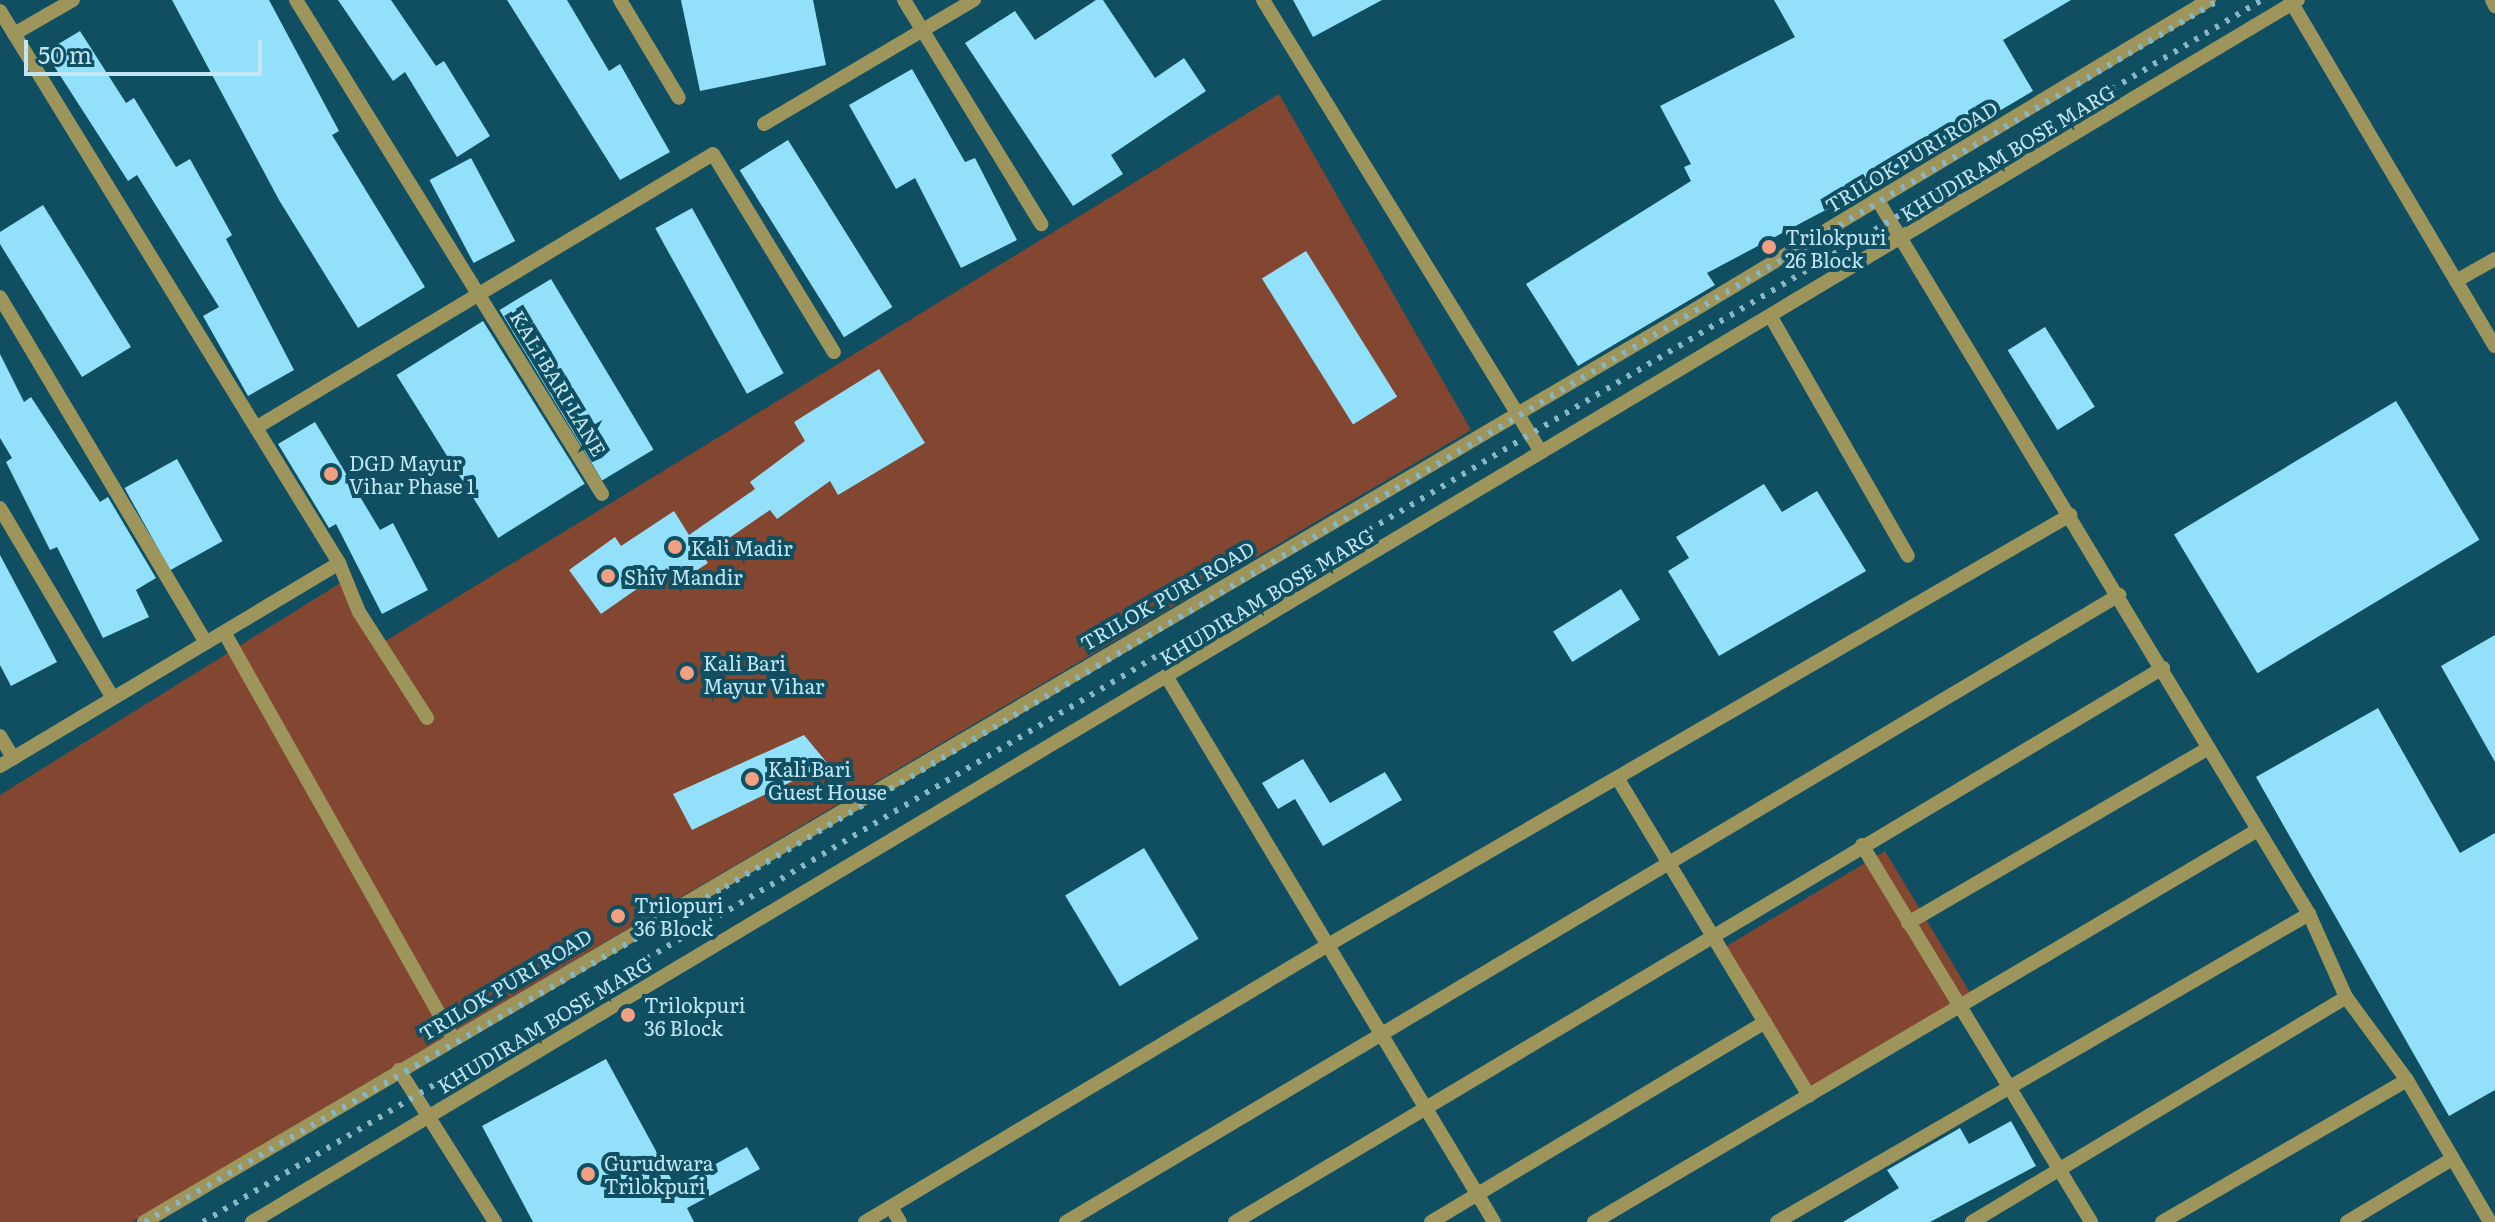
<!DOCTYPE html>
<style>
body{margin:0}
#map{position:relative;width:2495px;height:1222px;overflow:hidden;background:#0f4f61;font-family:Literata,serif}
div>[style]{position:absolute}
.green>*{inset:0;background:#834630;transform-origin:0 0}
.building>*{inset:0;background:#93e0fa;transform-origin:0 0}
.minor>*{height:14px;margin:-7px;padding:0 7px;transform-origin:7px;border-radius:7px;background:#9e955c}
.rail>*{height:6px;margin-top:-3px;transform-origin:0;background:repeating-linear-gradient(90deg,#89b6c4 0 4px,transparent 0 12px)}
.dots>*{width:22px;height:22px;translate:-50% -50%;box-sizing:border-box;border:4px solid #0f4f61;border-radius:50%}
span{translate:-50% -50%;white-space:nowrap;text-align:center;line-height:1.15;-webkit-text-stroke:8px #0f4f61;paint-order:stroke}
.street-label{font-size:20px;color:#c2e7f3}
.poi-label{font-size:20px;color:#c2e7f3}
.left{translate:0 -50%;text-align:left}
.scale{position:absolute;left:24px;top:40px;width:238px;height:36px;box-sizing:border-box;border:4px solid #c2e7f3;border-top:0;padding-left:10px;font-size:24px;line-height:28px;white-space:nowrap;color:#c2e7f3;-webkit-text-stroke:6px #0f4f61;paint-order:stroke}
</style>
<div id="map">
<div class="green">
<i style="clip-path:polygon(1279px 94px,1471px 430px,132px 1222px,0 1222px,0 795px,342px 582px,379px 645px)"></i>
<i style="left:1885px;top:851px;width:167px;height:187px;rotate:59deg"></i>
</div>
<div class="building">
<i style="clip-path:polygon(172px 0,269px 0,339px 131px,332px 135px,425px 287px,358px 328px,279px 200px)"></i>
<i style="clip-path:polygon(338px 0,391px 0,436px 66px,444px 61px,490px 136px,457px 157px,405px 72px,393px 81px)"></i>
<i style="clip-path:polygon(507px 0,567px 0,609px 71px,620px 64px,670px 152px,620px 180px)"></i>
<i style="clip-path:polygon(681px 0,813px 0,826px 65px,700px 91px)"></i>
<i style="clip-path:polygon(1096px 0,1103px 0,1155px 78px,1184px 58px,1206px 91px,1111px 155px,1123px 174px,1073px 206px,965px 43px,1015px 11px,1035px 40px)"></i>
<i style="clip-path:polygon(1293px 0,1382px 0,1313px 37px)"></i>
<i style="clip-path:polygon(1774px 0,2071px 0,2003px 40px,2033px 91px,1886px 178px,1707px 273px,1715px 285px,1578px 366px,1526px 284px,1691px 181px,1684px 167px,1691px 164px,1660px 106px,1795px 37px)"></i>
<i style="clip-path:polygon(80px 31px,126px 103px,134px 98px,176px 167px,190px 159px,232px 235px,226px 239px,294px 370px,248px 396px,203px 316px,219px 307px,137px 175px,128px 181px,45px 52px)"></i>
<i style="clip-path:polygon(912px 69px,965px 162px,975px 158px,1017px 240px,961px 268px,915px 178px,896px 189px,849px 105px)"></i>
<i style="left:788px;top:140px;width:197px;height:57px;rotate:58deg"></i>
<i style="left:471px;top:158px;width:94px;height:47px;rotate:62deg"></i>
<i style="clip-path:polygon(43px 205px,131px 347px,82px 377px,0 244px,0 232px)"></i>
<i style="left:692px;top:208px;width:189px;height:42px;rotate:61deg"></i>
<i style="left:1306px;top:251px;width:172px;height:52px;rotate:58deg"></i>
<i style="left:551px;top:279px;width:199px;height:60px;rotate:59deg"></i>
<i style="left:483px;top:321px;width:192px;height:102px;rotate:58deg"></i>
<i style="left:2045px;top:327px;width:94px;height:44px;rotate:58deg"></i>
<i style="clip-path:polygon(0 354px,24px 402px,31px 397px,100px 502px,108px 497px,156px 578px,136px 590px,149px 617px,103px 638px,57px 547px,50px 550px,6px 462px,12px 458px,0 438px)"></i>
<i style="clip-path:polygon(879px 369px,925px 443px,838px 495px,830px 481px,777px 519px,770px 510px,703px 556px,708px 563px,677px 583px,667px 568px,601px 614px,569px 570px,615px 537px,621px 546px,674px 511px,689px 535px,755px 489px,750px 482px,805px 441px,794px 422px)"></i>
<i style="left:2396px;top:401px;width:162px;height:259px;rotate:59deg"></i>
<i style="clip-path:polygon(315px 422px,380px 530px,393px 523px,428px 590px,382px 614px,336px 524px,329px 528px,278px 444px)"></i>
<i style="left:177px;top:459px;width:94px;height:60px;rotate:61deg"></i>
<i style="clip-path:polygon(1764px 484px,1782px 512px,1817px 491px,1866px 571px,1719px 656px,1668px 571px,1689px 558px,1676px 537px)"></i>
<i style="clip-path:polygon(0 555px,57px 662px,11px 686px,0 665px)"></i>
<i style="left:1621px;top:589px;width:36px;height:80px;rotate:58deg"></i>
<i style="clip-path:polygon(2495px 635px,2495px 762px,2441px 666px)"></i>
<i style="clip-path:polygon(2378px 708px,2460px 853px,2495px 833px,2495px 1090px,2449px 1116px,2256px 777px)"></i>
<i style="clip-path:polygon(804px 735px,828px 764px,692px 830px,673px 794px)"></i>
<i style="clip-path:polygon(1303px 759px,1330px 803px,1385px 772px,1402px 800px,1323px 846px,1295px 799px,1278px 809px,1262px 783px)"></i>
<i style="left:1144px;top:848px;width:106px;height:92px;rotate:59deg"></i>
<i style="clip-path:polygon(606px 1059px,675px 1186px,747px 1147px,760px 1169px,687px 1208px,694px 1222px,533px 1222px,482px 1126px)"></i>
<i style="clip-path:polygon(2011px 1121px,2036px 1166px,1930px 1222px,1843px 1222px,1899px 1188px,1887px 1170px,1960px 1128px,1969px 1144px)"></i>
</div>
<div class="minor">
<i style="left:296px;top:0;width:581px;rotate:58.22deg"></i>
<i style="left:620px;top:0;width:114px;rotate:59deg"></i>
<i style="left:904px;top:0;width:263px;rotate:58.5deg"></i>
<i style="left:1263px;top:0;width:531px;rotate:58.41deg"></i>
<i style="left:2290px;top:0;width:402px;rotate:59.4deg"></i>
<i style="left:2492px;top:0;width:7px;rotate:63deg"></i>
<i style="left:0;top:11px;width:648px;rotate:58.44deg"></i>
<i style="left:339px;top:563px;width:53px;rotate:67.8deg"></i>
<i style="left:359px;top:612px;width:126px;rotate:57.3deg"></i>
<i style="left:14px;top:34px;width:68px;rotate:-30deg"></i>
<i style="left:764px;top:124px;width:244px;rotate:-30.6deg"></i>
<i style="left:1877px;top:199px;width:835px;rotate:58.86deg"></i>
<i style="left:2309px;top:914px;width:91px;rotate:66deg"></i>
<i style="left:2346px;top:997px;width:103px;rotate:53.7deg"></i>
<i style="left:2407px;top:1080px;width:164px;rotate:59.7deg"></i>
<i style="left:2456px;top:281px;width:45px;rotate:-29.4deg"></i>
<i style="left:0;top:297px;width:402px;rotate:59.2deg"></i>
<i style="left:1771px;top:317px;width:275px;rotate:60.2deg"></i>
<i style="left:257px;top:427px;width:531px;rotate:-30.91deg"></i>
<i style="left:713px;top:154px;width:232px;rotate:58.6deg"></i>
<i style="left:0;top:508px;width:220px;rotate:59.3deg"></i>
<i style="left:224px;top:632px;width:466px;rotate:60.6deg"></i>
<i style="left:1168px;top:679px;width:633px;rotate:59.02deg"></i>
<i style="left:0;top:736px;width:26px;rotate:59deg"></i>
<i style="left:0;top:766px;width:395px;rotate:-30.9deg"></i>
<i style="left:1618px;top:779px;width:370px;rotate:58.9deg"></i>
<i style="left:1862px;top:845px;width:441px;rotate:58.7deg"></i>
<i style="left:1908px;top:923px;width:346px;rotate:-30.2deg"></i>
<i style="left:399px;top:1070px;width:180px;rotate:57.7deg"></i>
<i style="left:891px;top:1207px;width:17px;rotate:59deg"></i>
<i style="left:144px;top:1222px;width:1798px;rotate:-30.47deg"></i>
<i style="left:1694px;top:310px;width:601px;rotate:-31.05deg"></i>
<i style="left:252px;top:1222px;width:2383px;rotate:-30.85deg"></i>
<i style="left:865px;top:1222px;width:540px;rotate:-30.89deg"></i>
<i style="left:1328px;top:945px;width:858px;rotate:-30.09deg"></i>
<i style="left:1066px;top:1222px;width:1226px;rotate:-30.77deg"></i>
<i style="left:1235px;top:1222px;width:1081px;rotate:-30.84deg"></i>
<i style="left:1431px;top:1222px;width:389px;rotate:-30.9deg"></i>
<i style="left:1594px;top:1222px;width:769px;rotate:-30.57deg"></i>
<i style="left:1777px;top:1222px;width:615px;rotate:-30.07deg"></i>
<i style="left:1972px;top:1222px;width:436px;rotate:-31deg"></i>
<i style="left:2162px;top:1222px;width:283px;rotate:-30.1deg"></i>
<i style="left:2347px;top:1222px;width:122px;rotate:-31deg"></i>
</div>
<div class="rail">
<i style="left:145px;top:1222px;width:670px;rotate:-30.01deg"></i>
<i style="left:725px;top:887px;width:1737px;rotate:-30.7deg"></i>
<i style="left:203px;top:1222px;width:2394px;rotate:-30.69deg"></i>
</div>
<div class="dots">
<i style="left:1769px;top:247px;background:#f2a081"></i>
<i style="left:331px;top:474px;background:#f2a081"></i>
<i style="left:675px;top:547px;background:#f2a081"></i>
<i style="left:608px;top:576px;background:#f2a081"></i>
<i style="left:687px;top:673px;background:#f2a081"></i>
<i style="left:752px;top:779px;background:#f2a081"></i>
<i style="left:618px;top:916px;background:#f2a081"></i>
<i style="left:628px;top:1015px;background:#f2a081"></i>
<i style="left:588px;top:1174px;background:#f2a081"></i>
</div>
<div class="street-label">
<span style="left:2007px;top:152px;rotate:-31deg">KHUDIRAM BOSE MARG</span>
<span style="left:1911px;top:156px;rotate:-31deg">TRILOK PURI ROAD</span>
<span style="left:559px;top:383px;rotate:59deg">KALI BARI LANE</span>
<span style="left:1167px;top:595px;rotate:-30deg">TRILOK PURI ROAD</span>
<span style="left:1266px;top:596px;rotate:-31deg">KHUDIRAM BOSE MARG</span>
<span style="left:505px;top:984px;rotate:-31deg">TRILOK PURI ROAD</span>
<span style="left:544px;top:1024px;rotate:-31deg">KHUDIRAM BOSE MARG</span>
</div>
<div class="poi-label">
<span class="left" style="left:1785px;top:248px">Trilokpuri<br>26 Block</span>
<span class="left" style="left:349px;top:474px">DGD Mayur<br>Vihar Phase 1</span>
<span class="left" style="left:691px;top:547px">Kali Madir</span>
<span class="left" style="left:624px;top:576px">Shiv Mandir</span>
<span class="left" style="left:703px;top:674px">Kali Bari<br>Mayur Vihar</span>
<span class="left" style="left:768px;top:780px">Kali Bari<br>Guest House</span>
<span class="left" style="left:634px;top:916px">Trilopuri<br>36 Block</span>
<span class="left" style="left:644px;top:1016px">Trilokpuri<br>36 Block</span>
<span class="left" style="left:604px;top:1174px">Gurudwara<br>Trilokpuri</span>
</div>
<div class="scale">50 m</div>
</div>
